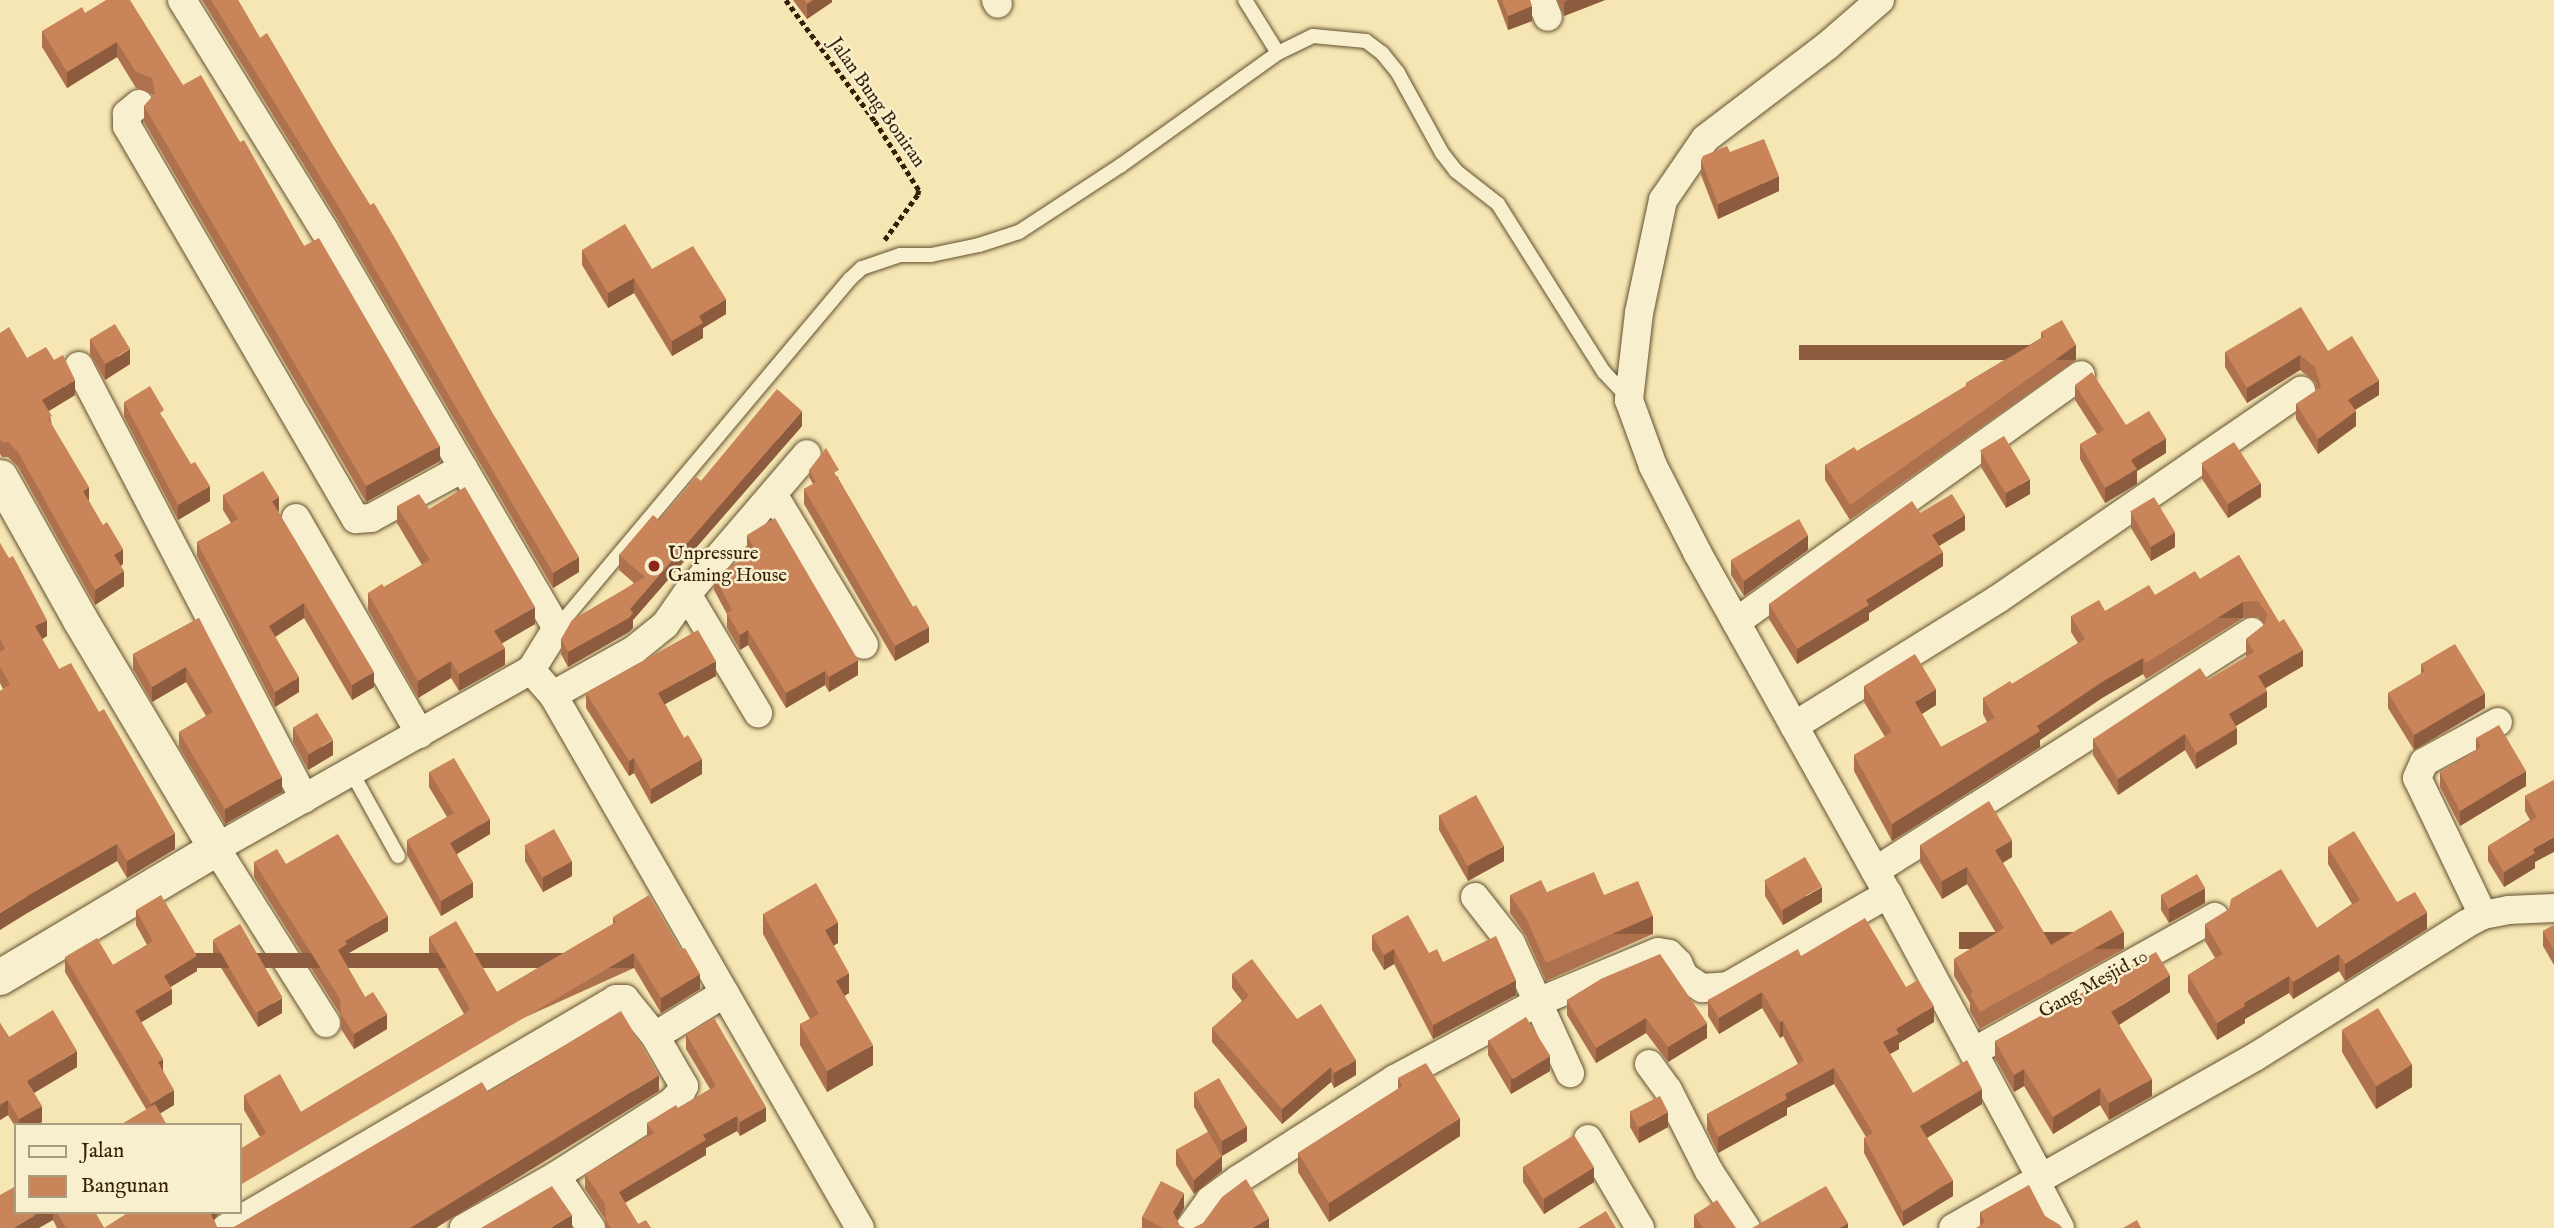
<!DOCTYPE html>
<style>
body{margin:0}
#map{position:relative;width:2554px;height:1228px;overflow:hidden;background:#f5e6b3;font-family:"IM FELL English",serif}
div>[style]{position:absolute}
.path>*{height:4.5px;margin-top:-2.25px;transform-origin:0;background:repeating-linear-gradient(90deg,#351f05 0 5px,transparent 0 8.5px)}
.roads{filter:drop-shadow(0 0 2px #655130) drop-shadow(0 0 2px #655130)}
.service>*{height:14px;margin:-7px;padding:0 7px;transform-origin:7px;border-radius:7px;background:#f8efce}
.minor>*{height:28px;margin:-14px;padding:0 14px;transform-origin:14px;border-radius:14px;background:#f8efce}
.tertiary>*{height:35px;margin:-17.5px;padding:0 17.5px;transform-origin:17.5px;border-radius:17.5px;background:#f8efce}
.wall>*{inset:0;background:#ad724d}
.shaded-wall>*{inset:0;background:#8d5c3e;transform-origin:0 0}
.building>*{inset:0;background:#c98459;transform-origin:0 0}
.dots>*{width:19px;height:19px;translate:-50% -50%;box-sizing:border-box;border:4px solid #f8efce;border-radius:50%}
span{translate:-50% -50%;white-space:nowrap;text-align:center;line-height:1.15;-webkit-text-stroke:5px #f8efce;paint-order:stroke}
.street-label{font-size:19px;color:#351f05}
.poi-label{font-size:19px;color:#351f05}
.left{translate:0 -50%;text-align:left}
.legend{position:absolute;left:14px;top:1123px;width:228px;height:91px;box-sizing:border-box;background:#f8efce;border:2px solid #aa9c7e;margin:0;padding:9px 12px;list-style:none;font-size:21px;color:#351f05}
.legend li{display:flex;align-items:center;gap:14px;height:35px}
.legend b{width:35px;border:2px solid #aa9c7e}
</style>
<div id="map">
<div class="path">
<i style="left:786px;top:0;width:150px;rotate:53.7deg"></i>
<i style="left:875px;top:121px;width:82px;rotate:57.5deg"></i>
<i style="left:919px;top:190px;width:5px;rotate:101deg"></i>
<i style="left:918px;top:195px;width:56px;rotate:126.3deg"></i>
</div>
<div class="roads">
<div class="service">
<i style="left:1245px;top:0;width:62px;rotate:58.1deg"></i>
<i style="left:557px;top:628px;width:456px;rotate:-50deg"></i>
<i style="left:850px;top:279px;width:16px;rotate:-43deg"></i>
<i style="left:862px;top:268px;width:40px;rotate:-18.9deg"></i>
<i style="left:900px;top:255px;width:31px"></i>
<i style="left:931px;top:255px;width:49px;rotate:-11.8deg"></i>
<i style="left:979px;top:245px;width:42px;rotate:-18deg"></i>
<i style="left:1019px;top:232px;width:121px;rotate:-33.2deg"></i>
<i style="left:1120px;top:166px;width:194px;rotate:-35.6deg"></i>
<i style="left:1278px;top:53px;width:39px;rotate:-26deg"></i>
<i style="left:1313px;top:36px;width:53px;rotate:5.4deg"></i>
<i style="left:1366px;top:41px;width:20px;rotate:37deg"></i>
<i style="left:1382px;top:53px;width:26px;rotate:51deg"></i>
<i style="left:1398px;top:73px;width:91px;rotate:61.2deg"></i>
<i style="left:1442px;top:153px;width:23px;rotate:52deg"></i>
<i style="left:1456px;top:171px;width:53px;rotate:38.2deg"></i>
<i style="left:1498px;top:204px;width:199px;rotate:57.8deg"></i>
<i style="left:1604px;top:372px;width:35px;rotate:47deg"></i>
<i style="left:352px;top:773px;width:95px;rotate:61deg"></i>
</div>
<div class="minor">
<i style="left:182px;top:0;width:268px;rotate:58.3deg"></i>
<i style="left:323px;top:228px;width:463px;rotate:59.7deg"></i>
<i style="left:557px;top:628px;width:49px;rotate:121.8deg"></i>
<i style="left:996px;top:0;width:4px;rotate:63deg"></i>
<i style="left:1541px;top:0;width:18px;rotate:68deg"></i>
<i style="left:1880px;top:0;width:70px;rotate:139deg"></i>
<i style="left:1827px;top:46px;width:153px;rotate:142.7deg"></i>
<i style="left:1705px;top:139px;width:74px;rotate:124.5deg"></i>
<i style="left:1663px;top:200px;width:116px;rotate:102deg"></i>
<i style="left:1639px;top:313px;width:88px;rotate:96.6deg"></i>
<i style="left:1629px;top:400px;width:70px;rotate:70deg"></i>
<i style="left:1653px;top:466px;width:99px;rotate:62.9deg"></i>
<i style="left:1698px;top:554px;width:389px;rotate:60.8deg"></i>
<i style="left:1888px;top:894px;width:323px;rotate:61.7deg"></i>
<i style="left:2041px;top:1178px;width:101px;rotate:150.4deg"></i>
<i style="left:139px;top:104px;width:16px;rotate:140deg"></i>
<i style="left:127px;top:114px;width:12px;rotate:90deg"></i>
<i style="left:127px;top:126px;width:455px;rotate:59.8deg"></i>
<i style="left:356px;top:519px;width:15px;rotate:-4deg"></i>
<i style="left:371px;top:518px;width:105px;rotate:-28.5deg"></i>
<i style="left:79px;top:366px;width:488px;rotate:62.5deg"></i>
<i style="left:773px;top:494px;width:176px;rotate:58.9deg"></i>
<i style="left:296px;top:518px;width:249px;rotate:60.1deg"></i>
<i style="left:687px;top:594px;width:139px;rotate:59.2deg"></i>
<i style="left:1736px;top:622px;width:424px;rotate:-35.6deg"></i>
<i style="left:553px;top:695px;width:93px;rotate:-29.1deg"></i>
<i style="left:634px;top:650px;width:40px;rotate:-39deg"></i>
<i style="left:665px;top:625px;width:38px;rotate:-55deg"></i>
<i style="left:687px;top:594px;width:184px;rotate:-49.4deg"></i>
<i style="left:1794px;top:726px;width:240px;rotate:-31.9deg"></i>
<i style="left:1998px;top:599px;width:368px;rotate:-34.5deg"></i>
<i style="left:1875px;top:871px;width:446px;rotate:-32.4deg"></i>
<i style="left:1475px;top:897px;width:58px;rotate:52deg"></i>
<i style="left:1511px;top:943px;width:143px;rotate:65.6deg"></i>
<i style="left:2483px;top:915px;width:152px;rotate:-115.7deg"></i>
<i style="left:2417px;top:778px;width:17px;rotate:-66deg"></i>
<i style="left:2424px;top:762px;width:84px;rotate:-28.4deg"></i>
<i style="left:326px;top:1023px;width:207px;rotate:-122.2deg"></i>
<i style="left:216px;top:848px;width:362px;rotate:-29.5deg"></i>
<i style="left:531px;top:670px;width:33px;rotate:49deg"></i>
<i style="left:553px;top:695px;width:615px;rotate:60.06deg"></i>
<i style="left:655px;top:1036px;width:82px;rotate:-31.6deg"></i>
<i style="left:1973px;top:1052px;width:277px;rotate:-29.2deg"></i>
<i style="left:1649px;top:1064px;width:32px;rotate:54deg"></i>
<i style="left:1668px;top:1090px;width:91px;rotate:63.2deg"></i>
<i style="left:1709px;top:1171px;width:68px;rotate:57deg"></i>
<i style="left:1588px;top:1139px;width:103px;rotate:59.7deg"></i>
<i style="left:556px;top:1176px;width:63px;rotate:56.1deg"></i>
<i style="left:2041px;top:1178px;width:246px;rotate:-29.5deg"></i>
<i style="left:2255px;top:1057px;width:249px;rotate:-32.2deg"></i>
<i style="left:2466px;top:924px;width:19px;rotate:-28deg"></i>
<i style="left:2483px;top:915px;width:25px;rotate:-11deg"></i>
<i style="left:2508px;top:910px;width:46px;rotate:-2.5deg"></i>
<i style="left:2036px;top:1182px;width:52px;rotate:62.4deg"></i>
<i style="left:226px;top:1228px;width:452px;rotate:-30.4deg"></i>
<i style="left:616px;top:999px;width:9px"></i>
<i style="left:625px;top:999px;width:48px;rotate:51deg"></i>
<i style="left:655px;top:1036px;width:58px;rotate:59.9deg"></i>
<i style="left:684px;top:1086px;width:7px;rotate:117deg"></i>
<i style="left:681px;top:1092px;width:13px;rotate:132deg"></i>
<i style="left:672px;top:1102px;width:138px;rotate:147.5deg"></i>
<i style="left:556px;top:1176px;width:106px;rotate:150.5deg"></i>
<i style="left:1190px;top:1228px;width:34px;rotate:-54deg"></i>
<i style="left:1210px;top:1200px;width:36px;rotate:-36deg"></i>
<i style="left:1239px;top:1179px;width:185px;rotate:-32.7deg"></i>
<i style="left:1395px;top:1079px;width:162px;rotate:-28.3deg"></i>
<i style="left:1538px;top:1002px;width:130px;rotate:-22.6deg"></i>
<i style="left:1658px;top:952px;width:11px;rotate:10deg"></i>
<i style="left:1669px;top:954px;width:13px;rotate:45deg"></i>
<i style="left:1678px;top:963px;width:14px;rotate:65deg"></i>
<i style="left:1684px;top:976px;width:22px;rotate:34deg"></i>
<i style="left:1702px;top:988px;width:26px;rotate:-4deg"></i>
<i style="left:1728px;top:986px;width:185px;rotate:-29.9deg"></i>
</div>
<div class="tertiary">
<i style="left:0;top:477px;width:162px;rotate:60.7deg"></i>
<i style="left:79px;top:618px;width:268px;rotate:59.2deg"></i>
<i style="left:216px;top:848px;width:252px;rotate:149.2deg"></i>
</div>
</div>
<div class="wall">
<i style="clip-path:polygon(202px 0,238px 0,260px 38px,340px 157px,370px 205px,579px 572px,553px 588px,337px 219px)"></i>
<i style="clip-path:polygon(793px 0,832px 0,832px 2px,807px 19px)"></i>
<i style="clip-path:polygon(1497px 0,1530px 0,1532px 21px,1508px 30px)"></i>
<i style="clip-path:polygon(1557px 0,1605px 0,1564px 16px)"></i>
<i style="clip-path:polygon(85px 13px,183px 85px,240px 142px,304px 246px,440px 461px,366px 502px,144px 122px,144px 106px,153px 96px,152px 94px,136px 88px,117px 57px,67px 88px,42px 47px,42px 31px)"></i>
<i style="clip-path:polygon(1701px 160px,1779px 191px,1718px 219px,1701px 175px)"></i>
<i style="clip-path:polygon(582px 250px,652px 269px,726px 314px,703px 328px,703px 338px,672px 356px,634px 293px,608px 308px,582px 265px)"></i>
<i style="clip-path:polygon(2041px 332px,2076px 360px,1850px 520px,1825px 480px,1825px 465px,1857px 451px,1913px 418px,1966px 386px,1966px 383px,2041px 338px)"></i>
<i style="clip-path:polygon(0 333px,27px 358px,75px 395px,49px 411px,52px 425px,89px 501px,123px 564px,121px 566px,124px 586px,95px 605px,18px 467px,8px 457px,2px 457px,0 454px)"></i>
<i style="clip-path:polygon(90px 339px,130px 364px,105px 380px,90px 354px)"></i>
<i style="clip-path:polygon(2328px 351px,2379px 395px,2355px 410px,2356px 426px,2318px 454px,2296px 419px,2296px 404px,2317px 390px,2315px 382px,2300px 370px,2247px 403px,2225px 367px,2225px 352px)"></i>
<i style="clip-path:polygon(2075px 385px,2126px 425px,2166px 453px,2137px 471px,2137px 484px,2105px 503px,2080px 459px,2080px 444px,2097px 434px,2075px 400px)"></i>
<i style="clip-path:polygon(124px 402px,164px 419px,210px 501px,178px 520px,124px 417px)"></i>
<i style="clip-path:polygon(802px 426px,633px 620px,633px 628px,629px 632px,568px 667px,561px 654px,561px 639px,634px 583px,619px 570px,619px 555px,701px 481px)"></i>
<i style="clip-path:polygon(1981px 452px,2030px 494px,2006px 508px,1981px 467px)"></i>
<i style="clip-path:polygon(2202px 464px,2261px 497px,2228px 518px,2202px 479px)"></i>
<i style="clip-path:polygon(809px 470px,839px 477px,838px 478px,913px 607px,929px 642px,895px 661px,804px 504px,804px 489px,813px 484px,809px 477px)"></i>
<i style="clip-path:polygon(223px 495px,279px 511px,278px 512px,374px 687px,352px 700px,304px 618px,275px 637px,299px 692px,275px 707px,197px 556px,197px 542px,231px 523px,223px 510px)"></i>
<i style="clip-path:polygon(397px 506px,429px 509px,535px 624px,502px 643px,505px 665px,459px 691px,451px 678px,418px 698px,368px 610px,368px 593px,384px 587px,422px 565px,397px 523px)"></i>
<i style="clip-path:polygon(1920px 513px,1965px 530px,1939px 546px,1943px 566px,1869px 613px,1869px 620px,1797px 664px,1769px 619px,1769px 604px)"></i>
<i style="clip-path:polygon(2131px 513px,2175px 547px,2151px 561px,2131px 528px)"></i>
<i style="clip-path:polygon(747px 535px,858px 675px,829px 692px,825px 685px,786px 708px,748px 645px,740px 650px,727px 628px,727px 614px,714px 590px,714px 576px,750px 555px,747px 550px)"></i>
<i style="clip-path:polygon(0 543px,47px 636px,42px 639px,59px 669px,175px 849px,127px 878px,117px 861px,29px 912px,3px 689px,0 683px)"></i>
<i style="clip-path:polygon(1808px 550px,1744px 596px,1731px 575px,1731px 560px)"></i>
<i style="clip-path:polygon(2239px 555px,2303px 666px,2266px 688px,2267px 707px,2236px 726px,2237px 744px,2196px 769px,2185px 750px,2118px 795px,2093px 755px,2093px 739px,2208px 680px,2247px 657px,2246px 655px,2246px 639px,2264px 625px,2258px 617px,2243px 618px,2146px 679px,2143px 674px,2102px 698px,2040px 740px,2040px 747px,1892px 841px,1854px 771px,1854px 755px,1885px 737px,1864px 702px,1864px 686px,1936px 705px,1922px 714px,1941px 747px,1987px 722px,1983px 714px,1983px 698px,2012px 684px,2078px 643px,2071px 632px,2071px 616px,2105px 611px,2155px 595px,2200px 579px)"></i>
<i style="clip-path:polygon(199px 618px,282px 792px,225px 824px,179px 747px,179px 732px,206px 716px,186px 682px,152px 702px,133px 669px,133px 654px)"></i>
<i style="clip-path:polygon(2421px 664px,2485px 708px,2414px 750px,2388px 708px,2388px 693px,2421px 674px)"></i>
<i style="clip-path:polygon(716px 676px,665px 704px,684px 738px,702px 774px,651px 804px,634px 773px,629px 776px,586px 708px,586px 693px)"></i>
<i style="clip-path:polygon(293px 727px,333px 755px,308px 770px,293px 742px)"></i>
<i style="clip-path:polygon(2476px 738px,2526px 786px,2460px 826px,2440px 787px,2440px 772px,2476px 751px)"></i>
<i style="clip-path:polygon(429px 772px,490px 834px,457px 854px,473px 897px,441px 916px,407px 855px,407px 840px,447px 817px,429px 787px)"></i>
<i style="clip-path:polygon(2554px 780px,2535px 862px,2535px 868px,2504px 887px,2488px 861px,2488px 846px,2530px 820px,2525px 811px,2525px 796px)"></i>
<i style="clip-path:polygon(1439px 815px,1504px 861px,1468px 881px,1439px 830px)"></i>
<i style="clip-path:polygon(1920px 845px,2012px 857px,2003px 863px,2051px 945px,2124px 949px,1980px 1029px,1970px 1011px,1970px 1003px,1954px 976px,1954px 959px,1996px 933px,1967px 884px,1942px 899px,1920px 862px)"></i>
<i style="clip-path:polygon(525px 846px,572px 876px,543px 892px,525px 861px)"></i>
<i style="clip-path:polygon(2328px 847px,2397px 902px,2427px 929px,2345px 981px,2339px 971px,2293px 999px,2289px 993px,2245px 1019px,2245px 1023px,2217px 1040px,2188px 992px,2188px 975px,2215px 958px,2205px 941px,2205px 924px,2317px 928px,2352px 904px,2328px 864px)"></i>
<i style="clip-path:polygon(254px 862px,286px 864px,388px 931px,347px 954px,347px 959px,344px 961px,365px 997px,387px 1029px,354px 1049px,341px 1029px,340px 1014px,254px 877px)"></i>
<i style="clip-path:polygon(1765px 881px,1822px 902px,1783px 925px,1765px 896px)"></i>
<i style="clip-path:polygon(1510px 895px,1604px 895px,1653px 934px,1546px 981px,1526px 936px,1510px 913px)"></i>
<i style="clip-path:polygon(2161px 895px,2205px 903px,2169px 923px,2161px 910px)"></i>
<i style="clip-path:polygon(136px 910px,197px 971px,170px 987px,172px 1004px,141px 1022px,163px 1070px,174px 1105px,160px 1113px,146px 1109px,65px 972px,65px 957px,113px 965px,147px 945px,136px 925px)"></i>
<i style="clip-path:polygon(763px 914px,838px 943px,833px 946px,849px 993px,844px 996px,873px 1065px,827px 1092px,800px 1045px,800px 1024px,810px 1019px,763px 934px)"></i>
<i style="clip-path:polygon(613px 917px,700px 989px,661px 1013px,634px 968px,260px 1137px,244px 1110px,244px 1095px,301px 1112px,464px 1014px,429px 953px,429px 937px,497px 992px,613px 924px)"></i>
<i style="clip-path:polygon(2554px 925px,2554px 965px,2543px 946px,2543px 931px)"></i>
<i style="clip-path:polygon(1372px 935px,1429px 953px,1443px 962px,1516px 995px,1433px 1039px,1394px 964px,1384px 970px,1372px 950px)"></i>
<i style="clip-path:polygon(213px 940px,282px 1013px,258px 1027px,213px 955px)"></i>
<i style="clip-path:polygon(1801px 956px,1906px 987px,1934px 1022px,1899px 1043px,1899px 1049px,1890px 1054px,1913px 1093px,1982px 1104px,1927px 1138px,1953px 1196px,1903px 1226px,1864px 1153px,1864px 1138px,1866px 1137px,1834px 1084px,1787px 1108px,1787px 1115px,1718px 1153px,1707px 1130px,1707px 1114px,1798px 1064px,1783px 1036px,1780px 1038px,1762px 1008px,1719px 1034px,1708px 1016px,1708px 1000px)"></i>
<i style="clip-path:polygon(1232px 974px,1297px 1019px,1356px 1075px,1334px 1088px,1331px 1082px,1282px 1124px,1212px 1042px,1212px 1028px,1242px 1001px,1232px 988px)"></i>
<i style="clip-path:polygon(1603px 978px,1707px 1038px,1668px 1062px,1646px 1033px,1596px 1063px,1567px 1015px,1567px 1000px)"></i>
<i style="clip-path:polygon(2170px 992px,2119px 1025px,2152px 1096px,2109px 1120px,2100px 1105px,2053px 1134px,2024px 1086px,2014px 1092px,1995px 1058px,1995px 1041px)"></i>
<i style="clip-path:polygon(0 1023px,9px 1037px,77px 1067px,34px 1093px,42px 1122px,36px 1125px,16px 1125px,16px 1128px,8px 1115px,0 1120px)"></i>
<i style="clip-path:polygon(2342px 1030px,2412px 1087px,2376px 1109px,2342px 1052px)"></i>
<i style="clip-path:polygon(686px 1034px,766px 1121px,740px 1136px,737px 1131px,706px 1148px,706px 1155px,625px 1203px,638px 1224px,651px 1228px,606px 1228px,605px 1219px,585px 1189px,585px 1174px,647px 1137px,647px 1123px,678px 1108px,710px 1089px,686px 1049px)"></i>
<i style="clip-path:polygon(1488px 1040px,1550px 1071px,1511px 1094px,1488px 1055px)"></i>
<i style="clip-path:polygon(1398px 1078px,1460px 1136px,1329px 1222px,1298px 1172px,1298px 1153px,1398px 1089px)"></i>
<i style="clip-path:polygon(659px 1091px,436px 1228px,57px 1228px,53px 1220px,16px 1212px,95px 1212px,104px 1228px,218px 1214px,214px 1220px,217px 1227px,234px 1227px,488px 1092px)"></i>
<i style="clip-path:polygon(1194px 1092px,1247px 1141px,1222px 1156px,1222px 1171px,1194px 1194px,1176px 1165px,1176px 1150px,1208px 1132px,1194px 1107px)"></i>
<i style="clip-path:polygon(1630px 1112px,1668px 1127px,1639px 1143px,1630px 1127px)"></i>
<i style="clip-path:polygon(1523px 1167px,1594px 1182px,1544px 1214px,1523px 1182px)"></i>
<i style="clip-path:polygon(1184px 1208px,1177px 1220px,1180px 1226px,1185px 1228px,1142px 1228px,1142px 1217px)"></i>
<i style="clip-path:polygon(1980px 1212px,2045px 1216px,1980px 1226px)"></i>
<i style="clip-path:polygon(1694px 1215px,1736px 1228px,1694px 1228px)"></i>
</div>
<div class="shaded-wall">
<i style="clip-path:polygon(813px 0,832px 0,832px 2px,807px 19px,807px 4px)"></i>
<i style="clip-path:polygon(1568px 0,1605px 0,1564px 16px,1564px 2px)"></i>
<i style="clip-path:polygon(1532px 6px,1532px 21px,1508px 30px,1508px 16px)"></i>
<i style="clip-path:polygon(117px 42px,117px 57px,67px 88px,67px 72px)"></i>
<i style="clip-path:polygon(1779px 176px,1779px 191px,1718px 219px,1718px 204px)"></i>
<i style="clip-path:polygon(634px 278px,634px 293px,608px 308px,608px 293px)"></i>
<i style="clip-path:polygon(726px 299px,726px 314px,703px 328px,703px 338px,672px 356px,672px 341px,699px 316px)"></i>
<i style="left:2076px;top:345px;width:15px;height:277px;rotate:90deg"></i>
<i style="clip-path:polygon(130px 349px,130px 364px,105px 380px,105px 365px)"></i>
<i style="clip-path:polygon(2300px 355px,2300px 370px,2247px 403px,2247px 388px)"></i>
<i style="clip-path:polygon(75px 380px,75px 395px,42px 415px,42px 400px)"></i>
<i style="clip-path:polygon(2379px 380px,2379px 395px,2348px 414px,2348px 400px)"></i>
<i style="clip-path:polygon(802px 411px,802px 426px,633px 620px,633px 628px,629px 632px,568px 667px,568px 652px,630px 609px)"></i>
<i style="clip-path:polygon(2356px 411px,2356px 426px,2318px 454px,2318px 439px)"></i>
<i style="clip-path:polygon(2166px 438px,2166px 453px,2137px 471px,2137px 484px,2105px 503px,2105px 488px,2131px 460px)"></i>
<i style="clip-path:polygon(440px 446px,440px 461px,366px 502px,366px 486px)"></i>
<i style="clip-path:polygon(2030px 479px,2030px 494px,2006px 508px,2006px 493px)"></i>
<i style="clip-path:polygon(2261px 483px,2261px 497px,2228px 518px,2228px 503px)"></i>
<i style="clip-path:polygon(210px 486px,210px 501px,178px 520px,178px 505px)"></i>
<i style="clip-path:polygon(89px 487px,89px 502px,83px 491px)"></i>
<i style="clip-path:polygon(279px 497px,279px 511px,272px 516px,272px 501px)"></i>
<i style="clip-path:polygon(1965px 515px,1965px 530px,1932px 550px,1932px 535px)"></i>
<i style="clip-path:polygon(2175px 532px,2175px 547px,2151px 561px,2151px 547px)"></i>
<i style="clip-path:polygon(1808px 535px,1808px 550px,1744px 596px,1744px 581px)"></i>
<i style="clip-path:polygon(123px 549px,123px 564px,114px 570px,114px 555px)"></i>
<i style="clip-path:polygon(1943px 552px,1943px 566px,1869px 613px,1869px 620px,1797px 664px,1797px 649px,1866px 600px)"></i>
<i style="clip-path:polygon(579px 557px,579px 572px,553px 588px,553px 573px)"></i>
<i style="clip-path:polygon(124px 571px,124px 586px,95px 605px,95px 590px)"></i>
<i style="left:2243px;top:602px;width:16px;height:115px;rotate:90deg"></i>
<i style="clip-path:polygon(304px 603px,304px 618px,269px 641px,269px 626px)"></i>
<i style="clip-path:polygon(535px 607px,535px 624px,494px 648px,494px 631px)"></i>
<i style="clip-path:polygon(47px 620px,47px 636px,35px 643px,35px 626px)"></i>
<i style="clip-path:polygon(929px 627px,929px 642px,895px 661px,895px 646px)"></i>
<i style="clip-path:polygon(748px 630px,748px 645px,740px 650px,740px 635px)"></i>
<i style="clip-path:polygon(505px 648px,505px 665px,459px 691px,459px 674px)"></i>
<i style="clip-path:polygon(2303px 650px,2303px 666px,2258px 692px,2258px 676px)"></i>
<i style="clip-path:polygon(2143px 658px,2143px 674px,2102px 698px,2040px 740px,2040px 747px,1892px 841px,1892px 824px,2102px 682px)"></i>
<i style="clip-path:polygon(858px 660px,858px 675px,829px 692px,829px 677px)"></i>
<i style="clip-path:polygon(451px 661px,451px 678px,418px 698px,418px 681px)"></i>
<i style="clip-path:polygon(716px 661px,716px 676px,658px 708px,658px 693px)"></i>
<i style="clip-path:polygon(186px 667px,186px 682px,152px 702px,152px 687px)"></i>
<i style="clip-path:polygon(825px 671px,825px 685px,786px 708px,786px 693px)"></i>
<i style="clip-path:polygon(374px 672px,374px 687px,352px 700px,352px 685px)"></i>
<i style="clip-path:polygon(299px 677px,299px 692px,275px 707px,275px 692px)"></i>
<i style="clip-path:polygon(1936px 689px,1936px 705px,1915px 718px,1915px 702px)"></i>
<i style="clip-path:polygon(2267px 691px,2267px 707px,2229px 730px,2229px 714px)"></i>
<i style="clip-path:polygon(2485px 693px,2485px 708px,2414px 750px,2414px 735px)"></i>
<i style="clip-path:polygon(2237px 728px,2237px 744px,2196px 769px,2196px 753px)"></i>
<i style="clip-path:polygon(2185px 734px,2185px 750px,2118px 795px,2118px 779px)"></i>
<i style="clip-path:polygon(333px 740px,333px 755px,308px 770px,308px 755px)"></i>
<i style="clip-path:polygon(634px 758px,634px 773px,629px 776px,629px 761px)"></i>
<i style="clip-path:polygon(702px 759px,702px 774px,651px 804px,651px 789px)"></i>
<i style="clip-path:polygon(2526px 771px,2526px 786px,2460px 826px,2460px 811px)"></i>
<i style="clip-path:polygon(282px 777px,282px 792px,225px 824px,225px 809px)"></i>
<i style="clip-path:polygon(490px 819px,490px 834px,450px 858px,450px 843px)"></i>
<i style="clip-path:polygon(175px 833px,175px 849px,127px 878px,127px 861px)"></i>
<i style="clip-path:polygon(2554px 837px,2554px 852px,2535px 862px,2535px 868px,2504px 887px,2504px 872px,2533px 849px)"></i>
<i style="clip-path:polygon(2012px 840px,2012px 857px,1995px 867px,1995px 850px)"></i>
<i style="clip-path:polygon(117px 844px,117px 861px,29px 912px,0 930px,0 913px,29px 895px)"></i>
<i style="clip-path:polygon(1504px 846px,1504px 861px,1468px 881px,1468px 866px)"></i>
<i style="clip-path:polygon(572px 861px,572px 876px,543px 892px,543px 877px)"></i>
<i style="clip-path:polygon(1967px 867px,1967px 884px,1942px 899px,1942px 881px)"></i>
<i style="clip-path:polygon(473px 882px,473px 897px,441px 916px,441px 901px)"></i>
<i style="clip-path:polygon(1822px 887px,1822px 902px,1783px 925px,1783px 910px)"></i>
<i style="clip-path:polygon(2205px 888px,2205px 903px,2169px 923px,2169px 908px)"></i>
<i style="clip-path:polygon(2427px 912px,2427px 929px,2345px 981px,2345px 964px)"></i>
<i style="clip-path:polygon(388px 916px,388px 931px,347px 954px,347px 959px,338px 965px,338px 950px,345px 941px)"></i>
<i style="left:1653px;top:916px;width:18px;height:117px;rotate:90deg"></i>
<i style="clip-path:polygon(838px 922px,838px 943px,825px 951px,825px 930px)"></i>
<i style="left:2124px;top:932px;width:17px;height:165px;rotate:90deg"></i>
<i style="clip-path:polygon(1394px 949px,1394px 964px,1384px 970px,1384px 955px)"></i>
<i style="left:634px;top:953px;width:15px;height:457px;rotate:90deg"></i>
<i style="clip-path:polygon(2339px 954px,2339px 971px,2293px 999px,2293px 982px)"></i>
<i style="clip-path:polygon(197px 956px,197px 971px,164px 991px,164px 976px)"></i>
<i style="clip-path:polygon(849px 973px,849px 993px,836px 1001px,836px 981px)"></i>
<i style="clip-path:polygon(700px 974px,700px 989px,661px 1013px,661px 998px)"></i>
<i style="clip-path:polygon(2170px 975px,2170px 992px,2111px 1030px,2111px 1012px)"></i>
<i style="clip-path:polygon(2289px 976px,2289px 993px,2245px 1019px,2245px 1023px,2217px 1040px,2217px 1023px,2244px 1003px)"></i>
<i style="clip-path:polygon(1516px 980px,1516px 995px,1433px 1039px,1433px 1025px)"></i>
<i style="clip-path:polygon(172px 989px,172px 1004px,135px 1026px,135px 1011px)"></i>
<i style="clip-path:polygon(1762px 992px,1762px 1008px,1719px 1034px,1719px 1018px)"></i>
<i style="clip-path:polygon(282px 998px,282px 1013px,258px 1027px,258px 1012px)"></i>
<i style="clip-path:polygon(1934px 1006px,1934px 1022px,1899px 1043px,1899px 1049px,1883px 1058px,1883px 1042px,1896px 1029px)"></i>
<i style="clip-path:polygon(387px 1014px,387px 1029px,354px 1049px,354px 1034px)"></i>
<i style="clip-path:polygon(1646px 1018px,1646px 1033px,1596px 1063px,1596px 1048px)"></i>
<i style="clip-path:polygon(1783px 1021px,1783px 1036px,1780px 1038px,1780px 1022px)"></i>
<i style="clip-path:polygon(1707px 1023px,1707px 1038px,1668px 1062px,1668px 1047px)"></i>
<i style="clip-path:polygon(873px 1045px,873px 1065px,827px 1092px,827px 1071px)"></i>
<i style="clip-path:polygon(77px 1051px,77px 1067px,27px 1097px,27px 1081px)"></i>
<i style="clip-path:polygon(1550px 1056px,1550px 1071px,1511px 1094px,1511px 1079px)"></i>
<i style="clip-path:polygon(163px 1059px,163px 1074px,158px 1062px)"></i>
<i style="clip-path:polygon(1356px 1060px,1356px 1075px,1334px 1088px,1334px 1073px)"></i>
<i style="clip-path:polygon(2412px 1064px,2412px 1087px,2376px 1109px,2376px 1087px)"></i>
<i style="clip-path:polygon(1331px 1067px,1331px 1082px,1282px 1124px,1282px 1109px)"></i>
<i style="clip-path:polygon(1834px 1068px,1834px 1084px,1787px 1108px,1787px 1115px,1718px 1153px,1718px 1137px,1785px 1094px)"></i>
<i style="clip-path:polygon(2024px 1069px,2024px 1086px,2014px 1092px,2014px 1075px)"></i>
<i style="clip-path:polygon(659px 1075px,659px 1091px,440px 1225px,436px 1228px,410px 1228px)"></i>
<i style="clip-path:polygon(2152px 1079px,2152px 1096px,2109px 1120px,2109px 1103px)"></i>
<i style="clip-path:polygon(2100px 1088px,2100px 1105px,2053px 1134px,2053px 1117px)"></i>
<i style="clip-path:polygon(1982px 1089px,1982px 1104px,1920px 1142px,1920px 1126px)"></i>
<i style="clip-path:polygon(174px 1090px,174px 1105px,151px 1119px,151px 1104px)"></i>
<i style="clip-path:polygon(8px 1100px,8px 1115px,0 1120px,0 1105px)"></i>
<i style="clip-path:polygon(42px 1106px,42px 1122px,36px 1125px,19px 1125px,19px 1119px)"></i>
<i style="clip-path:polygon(766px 1107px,766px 1121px,740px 1136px,740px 1122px)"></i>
<i style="clip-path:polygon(1668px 1112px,1668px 1127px,1639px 1143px,1639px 1128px)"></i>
<i style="clip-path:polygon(737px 1116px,737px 1131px,706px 1148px,706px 1155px,619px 1206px,619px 1192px,703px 1135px)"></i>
<i style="clip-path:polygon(1460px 1118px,1460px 1136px,1329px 1222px,1329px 1203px)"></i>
<i style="clip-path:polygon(1247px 1126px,1247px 1141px,1222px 1156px,1222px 1141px)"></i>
<i style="clip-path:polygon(1222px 1156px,1222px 1171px,1194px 1194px,1194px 1180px)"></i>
<i style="clip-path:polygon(1594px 1167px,1594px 1182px,1544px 1214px,1544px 1199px)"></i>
<i style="clip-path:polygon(1953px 1180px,1953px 1196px,1903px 1226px,1903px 1211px)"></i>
<i style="clip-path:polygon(1184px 1193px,1184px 1208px,1173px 1227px,1173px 1212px)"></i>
<i style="clip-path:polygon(40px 1212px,53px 1212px,53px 1220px,39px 1228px,15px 1228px,15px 1227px)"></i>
<i style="clip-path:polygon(209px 1212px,220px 1212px,218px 1214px,209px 1227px)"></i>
<i style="clip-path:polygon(572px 1215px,572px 1228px,550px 1228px)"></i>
<i style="clip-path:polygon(1269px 1218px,1269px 1228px,1252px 1228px)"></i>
<i style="clip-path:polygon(1848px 1223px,1848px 1228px,1839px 1228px)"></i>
</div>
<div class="building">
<i style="clip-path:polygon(106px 0,130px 0,183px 85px,201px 75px,240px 142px,244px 140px,304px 246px,319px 238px,440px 446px,366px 486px,144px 106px,155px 93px,152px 78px,136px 72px,117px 42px,67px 72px,42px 31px,82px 7px,85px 13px)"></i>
<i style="clip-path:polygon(211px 0,238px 0,260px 38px,267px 33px,340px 157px,370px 205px,374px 203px,396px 240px,492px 412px,579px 557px,553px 573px,337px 204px)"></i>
<i style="clip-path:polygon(804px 0,813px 0,807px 4px)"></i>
<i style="clip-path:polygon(1502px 0,1530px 0,1532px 6px,1508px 16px)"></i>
<i style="clip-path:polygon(1764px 139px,1779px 176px,1718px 204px,1701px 160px,1703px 156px,1727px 146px,1730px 152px)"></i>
<i style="clip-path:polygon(625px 224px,652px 269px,693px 246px,726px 299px,699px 316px,703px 323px,672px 341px,634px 278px,608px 293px,582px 250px)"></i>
<i style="clip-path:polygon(2301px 307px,2328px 351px,2352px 336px,2379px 380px,2348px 400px,2356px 411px,2318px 439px,2296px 404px,2321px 387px,2315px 367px,2300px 355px,2247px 388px,2225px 352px)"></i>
<i style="clip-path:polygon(2062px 320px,2076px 345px,1850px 505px,1825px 465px,1854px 447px,1857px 451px,1913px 418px,1967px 385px,1966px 383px,2044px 337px,2041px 332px)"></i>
<i style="left:115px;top:324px;width:29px;height:29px;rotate:59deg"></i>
<i style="clip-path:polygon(9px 327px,27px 358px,46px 347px,54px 360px,63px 355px,75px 380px,42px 400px,52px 416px,48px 418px,89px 487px,83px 491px,103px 525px,107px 522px,123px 549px,114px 555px,124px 571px,95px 590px,18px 452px,8px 442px,2px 442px,0 439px,0 333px)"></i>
<i style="clip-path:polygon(2092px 372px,2126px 425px,2149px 411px,2166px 438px,2131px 460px,2137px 469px,2105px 488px,2080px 444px,2104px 430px,2075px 385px)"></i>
<i style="clip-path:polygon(150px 386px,164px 410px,160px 413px,191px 464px,195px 462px,210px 486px,178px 505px,124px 402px)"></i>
<i style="clip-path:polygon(777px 389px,802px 411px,630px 609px,633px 613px,629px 618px,568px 652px,561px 639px,572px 620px,645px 577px,619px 555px,653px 515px,659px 520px,696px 477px,701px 481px)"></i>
<i style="left:2004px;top:436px;width:50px;height:28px;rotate:59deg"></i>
<i style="left:2234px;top:442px;width:49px;height:39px;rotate:57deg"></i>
<i style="clip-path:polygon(826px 448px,839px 470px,816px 482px,809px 470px)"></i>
<i style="clip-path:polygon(263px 471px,279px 497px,272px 501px,374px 672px,352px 685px,304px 603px,269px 626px,299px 677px,275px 692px,197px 542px,238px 519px,223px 495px)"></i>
<i style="clip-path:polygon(834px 472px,913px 607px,916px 605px,929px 627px,895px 646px,804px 489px)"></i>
<i style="clip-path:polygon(465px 487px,535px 607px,494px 631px,505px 648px,459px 674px,451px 661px,418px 681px,368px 593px,382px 584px,384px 587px,430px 560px,397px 506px,419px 494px,429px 509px)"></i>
<i style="clip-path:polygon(1952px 494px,1965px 515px,1932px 535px,1943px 552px,1866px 600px,1869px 605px,1797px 649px,1769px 604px,1912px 501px,1920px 513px)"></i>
<i style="left:2154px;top:497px;width:41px;height:28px;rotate:59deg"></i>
<i style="clip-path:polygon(775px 518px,858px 660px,829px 677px,825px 671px,786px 693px,748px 630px,740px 635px,727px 613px,732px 610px,714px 576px,756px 552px,747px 535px)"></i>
<i style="clip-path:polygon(1799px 519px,1808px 535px,1744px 581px,1731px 560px)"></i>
<i style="clip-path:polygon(0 543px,9px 558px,13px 556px,47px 620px,35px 626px,59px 669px,71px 663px,99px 712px,104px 709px,175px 833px,127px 861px,117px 844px,29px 895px,0 913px,0 691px,10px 684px,0 667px,0 652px,5px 649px,0 639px)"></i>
<i style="clip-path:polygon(2239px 555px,2279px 622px,2284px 619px,2303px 650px,2258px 676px,2267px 691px,2229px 714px,2237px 728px,2196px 753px,2185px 734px,2118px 779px,2093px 739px,2200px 668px,2208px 680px,2254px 652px,2246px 639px,2265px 624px,2267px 614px,2258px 601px,2243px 602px,2146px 663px,2143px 658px,2102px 682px,2037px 726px,2040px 731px,1892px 824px,1854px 755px,1892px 732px,1864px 686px,1915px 654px,1936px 689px,1915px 702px,1941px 747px,1995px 718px,1983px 698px,2010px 681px,2012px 684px,2085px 639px,2071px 616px,2099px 600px,2105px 611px,2149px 585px,2155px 595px,2195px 571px,2200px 579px)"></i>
<i style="clip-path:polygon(199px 618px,282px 777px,225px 809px,179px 732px,213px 712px,186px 667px,152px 687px,133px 654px)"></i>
<i style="clip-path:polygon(698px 630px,716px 661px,658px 693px,684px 738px,688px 735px,702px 759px,651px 789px,634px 758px,629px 761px,586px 693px)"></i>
<i style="clip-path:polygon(2455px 644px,2485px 693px,2414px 735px,2388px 693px,2425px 671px,2421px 664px)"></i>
<i style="left:317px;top:713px;width:31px;height:28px;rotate:59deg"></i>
<i style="clip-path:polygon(2499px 725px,2526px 771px,2460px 811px,2440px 772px,2481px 747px,2476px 738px)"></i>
<i style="clip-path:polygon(454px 758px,490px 819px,450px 843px,473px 882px,441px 901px,407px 840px,454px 813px,429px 772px)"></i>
<i style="clip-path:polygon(2554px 780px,2554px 837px,2533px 849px,2535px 853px,2504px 872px,2488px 846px,2537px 817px,2525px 796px)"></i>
<i style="left:1476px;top:795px;width:58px;height:42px;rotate:61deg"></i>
<i style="clip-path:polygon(1989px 801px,2012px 840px,1995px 850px,2051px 945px,2111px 910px,2124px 932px,1980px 1012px,1970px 994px,1973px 992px,1954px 959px,2004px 928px,1967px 867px,1942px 881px,1920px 845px)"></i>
<i style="left:554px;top:829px;width:37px;height:34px;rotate:61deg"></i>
<i style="clip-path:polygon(2354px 831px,2397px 902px,2415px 892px,2427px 912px,2345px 964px,2339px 954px,2293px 982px,2289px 976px,2244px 1003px,2245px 1006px,2217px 1023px,2188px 975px,2223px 954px,2205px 924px,2229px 909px,2231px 899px,2281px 869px,2317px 928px,2360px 900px,2328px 847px)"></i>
<i style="clip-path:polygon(338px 834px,388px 916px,345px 941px,347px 944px,338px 950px,365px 997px,373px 992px,387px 1014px,354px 1034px,341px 1014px,340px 999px,254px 862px,277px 849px,286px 864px)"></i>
<i style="left:1805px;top:857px;width:34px;height:47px;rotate:60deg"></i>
<i style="clip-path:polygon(1594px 872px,1604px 895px,1638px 881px,1653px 916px,1546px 963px,1526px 918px,1510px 895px,1541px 880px,1547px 892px)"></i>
<i style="left:2197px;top:874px;width:16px;height:42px;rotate:60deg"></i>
<i style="clip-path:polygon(816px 883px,838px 922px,825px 930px,849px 973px,836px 981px,873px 1045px,827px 1071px,800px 1024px,819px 1014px,763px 914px)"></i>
<i style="clip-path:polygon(161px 895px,197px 956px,164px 976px,172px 989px,135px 1011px,163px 1059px,158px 1062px,174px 1090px,151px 1104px,65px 957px,97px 938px,113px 965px,153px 941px,136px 910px)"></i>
<i style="clip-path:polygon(649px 895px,681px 950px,685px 948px,700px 974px,661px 998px,634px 953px,240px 1185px,240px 1149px,266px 1133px,244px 1095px,280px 1074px,301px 1112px,465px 1014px,470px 1009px,429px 937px,456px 921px,497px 992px,616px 922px,613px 917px)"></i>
<i style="clip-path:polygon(1408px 915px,1429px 953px,1437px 949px,1443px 962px,1496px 936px,1516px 980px,1433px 1025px,1394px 949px,1384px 955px,1372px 935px)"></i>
<i style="clip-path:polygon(1865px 918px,1906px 987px,1918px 980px,1934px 1006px,1896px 1029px,1899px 1034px,1883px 1042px,1913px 1093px,1967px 1060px,1982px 1089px,1920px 1126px,1953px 1180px,1903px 1211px,1864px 1138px,1873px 1133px,1834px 1068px,1785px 1094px,1787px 1099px,1718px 1137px,1707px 1114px,1804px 1061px,1783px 1021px,1780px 1022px,1762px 992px,1719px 1018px,1708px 1000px,1798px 949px,1801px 956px)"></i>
<i style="left:240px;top:924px;width:85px;height:31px;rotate:60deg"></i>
<i style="clip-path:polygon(2554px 925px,2554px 950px,2543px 931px)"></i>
<i style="clip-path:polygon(2156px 952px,2170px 975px,2111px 1012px,2152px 1079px,2109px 1103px,2100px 1088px,2053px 1117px,2024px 1069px,2014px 1075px,1995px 1041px)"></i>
<i style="clip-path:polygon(1660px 954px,1707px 1023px,1668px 1047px,1646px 1018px,1596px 1048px,1567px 1000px,1603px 978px)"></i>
<i style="clip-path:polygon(1252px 959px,1297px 1019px,1321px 1004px,1356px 1060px,1334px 1073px,1331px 1067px,1282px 1109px,1212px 1028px,1249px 996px,1232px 974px)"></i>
<i style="left:2378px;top:1008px;width:66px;height:42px;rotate:59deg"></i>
<i style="clip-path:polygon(53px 1010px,77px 1051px,27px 1081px,42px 1106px,19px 1119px,8px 1100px,0 1105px,0 1023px,9px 1037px)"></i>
<i style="clip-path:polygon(621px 1011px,659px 1075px,410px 1228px,66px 1228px,57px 1212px,95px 1212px,104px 1228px,129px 1212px,210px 1212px,217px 1227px,234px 1227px,482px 1082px,488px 1092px)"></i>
<i style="left:1526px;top:1017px;width:46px;height:44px;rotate:58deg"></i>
<i style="clip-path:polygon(714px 1018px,766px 1107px,740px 1122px,737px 1116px,703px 1135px,706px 1140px,619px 1192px,638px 1224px,646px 1220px,651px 1228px,611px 1228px,606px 1220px,605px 1204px,585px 1174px,654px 1133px,647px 1123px,676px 1105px,678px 1108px,716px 1086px,686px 1034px)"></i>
<i style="clip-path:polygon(1426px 1063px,1460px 1118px,1329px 1203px,1298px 1153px,1402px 1086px,1398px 1078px)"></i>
<i style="left:1219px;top:1078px;width:56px;height:29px;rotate:60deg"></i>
<i style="left:1660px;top:1096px;width:18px;height:34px;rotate:63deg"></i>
<i style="clip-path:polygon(155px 1104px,167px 1125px,120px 1125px)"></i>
<i style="clip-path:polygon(1208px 1132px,1222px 1156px,1194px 1180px,1176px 1150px)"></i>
<i style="left:1574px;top:1135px;width:38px;height:60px;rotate:58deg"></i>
<i style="clip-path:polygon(1246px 1179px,1269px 1218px,1252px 1228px,1193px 1228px,1203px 1223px,1222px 1197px)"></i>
<i style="clip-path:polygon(1161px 1181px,1184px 1193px,1173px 1212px,1180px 1226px,1185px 1228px,1163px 1228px,1142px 1217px)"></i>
<i style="clip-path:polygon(2029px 1185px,2045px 1216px,2060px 1225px,2062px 1228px,1976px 1228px,1985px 1222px,1980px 1212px)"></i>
<i style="clip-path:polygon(16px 1186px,16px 1212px,40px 1212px,15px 1227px,15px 1228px,0 1228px,0 1195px)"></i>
<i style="clip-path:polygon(552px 1186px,572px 1215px,550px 1228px,481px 1228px)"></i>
<i style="clip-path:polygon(1826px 1186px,1848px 1223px,1839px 1228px,1752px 1228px)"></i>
<i style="clip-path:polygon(1717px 1200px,1736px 1228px,1703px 1228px,1694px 1215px)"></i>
<i style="clip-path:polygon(1606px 1211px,1616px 1228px,1578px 1228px)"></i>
<i style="clip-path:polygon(2137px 1220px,2141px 1228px,2123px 1228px)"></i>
</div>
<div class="dots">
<i style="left:654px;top:566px;background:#8f2418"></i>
</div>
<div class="street-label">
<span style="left:876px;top:103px;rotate:55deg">Jalan Bung Boniran</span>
<span style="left:2094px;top:985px;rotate:-29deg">Gang Mesjid 10</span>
</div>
<div class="poi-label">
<span class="left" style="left:668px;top:566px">Unpressure<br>Gaming House</span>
</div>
<ul class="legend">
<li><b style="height:9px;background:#f8efce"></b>Jalan</li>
<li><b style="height:19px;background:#c98459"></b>Bangunan</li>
</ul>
</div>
